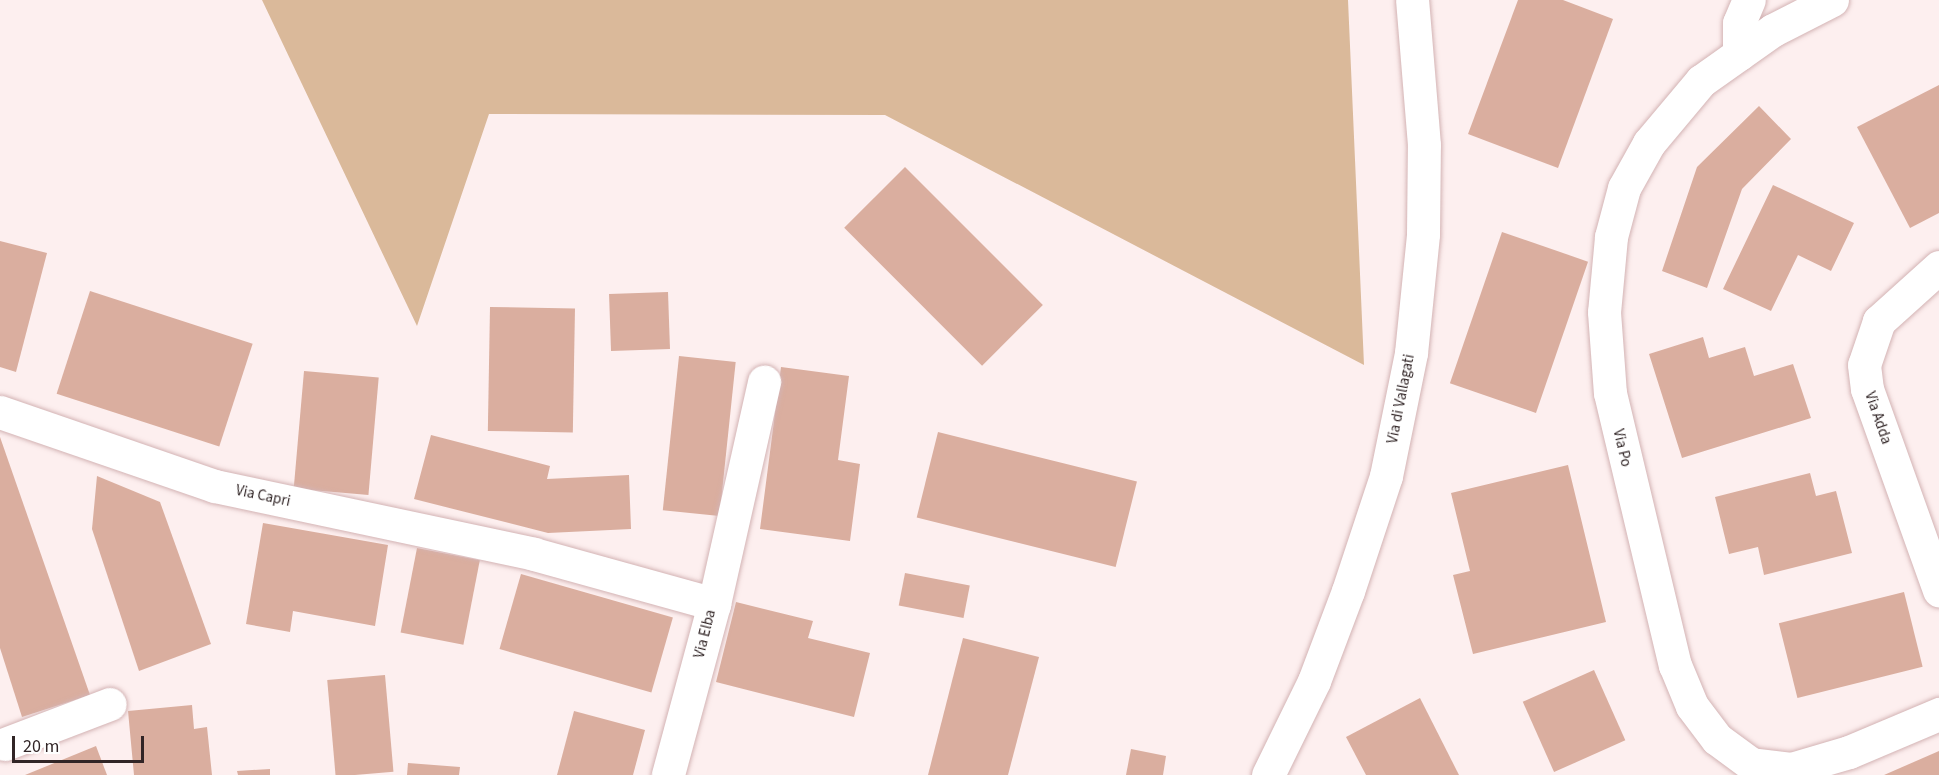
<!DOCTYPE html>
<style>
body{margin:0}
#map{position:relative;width:1939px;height:775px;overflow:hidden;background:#fdefef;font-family:"Source Sans 3",sans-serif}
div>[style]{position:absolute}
.forest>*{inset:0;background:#dab99a}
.building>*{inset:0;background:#daae9f;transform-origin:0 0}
.roads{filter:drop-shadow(0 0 2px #d3b3b4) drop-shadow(0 0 2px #d3b3b4)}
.minor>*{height:33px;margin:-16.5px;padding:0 16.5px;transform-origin:16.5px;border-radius:16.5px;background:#fff}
span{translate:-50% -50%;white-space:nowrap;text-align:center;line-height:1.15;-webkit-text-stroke:4.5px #fff;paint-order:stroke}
.street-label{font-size:15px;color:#312526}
.scale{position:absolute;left:12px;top:736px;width:132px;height:27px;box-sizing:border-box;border:3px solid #312526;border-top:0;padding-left:8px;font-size:18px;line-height:21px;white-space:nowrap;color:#312526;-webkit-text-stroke:4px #fff;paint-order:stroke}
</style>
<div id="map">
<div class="forest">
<div style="clip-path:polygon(262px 0,1348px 0,1364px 365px,885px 115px,489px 114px,417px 326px)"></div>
</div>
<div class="building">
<div style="clip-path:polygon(1518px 0,1563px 0,1613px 19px,1558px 168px,1468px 134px)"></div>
<div style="clip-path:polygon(1939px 85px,1939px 213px,1910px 228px,1857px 127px)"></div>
<div style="clip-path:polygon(1759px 106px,1791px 139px,1742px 189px,1707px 288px,1662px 271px,1697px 167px)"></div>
<div style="left:905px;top:167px;width:195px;height:86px;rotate:45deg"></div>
<div style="clip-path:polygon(1773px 185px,1854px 223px,1831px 271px,1798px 255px,1771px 311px,1723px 289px)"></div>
<div style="left:1502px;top:232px;width:91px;height:160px;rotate:19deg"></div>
<div style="clip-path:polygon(0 241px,47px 253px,16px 372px,0 367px)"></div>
<div style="left:90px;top:291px;width:171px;height:108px;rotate:18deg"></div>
<div style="left:668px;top:292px;width:57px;height:59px;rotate:88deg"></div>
<div style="left:490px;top:307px;width:85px;height:124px;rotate:1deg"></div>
<div style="clip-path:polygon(1703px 337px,1709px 358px,1745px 347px,1754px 376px,1793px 364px,1811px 418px,1682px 458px,1649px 354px)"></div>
<div style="left:679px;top:356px;width:57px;height:155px;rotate:6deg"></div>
<div style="clip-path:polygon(781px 367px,849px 376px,838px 460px,860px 464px,850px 541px,760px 529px)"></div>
<div style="left:304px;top:371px;width:75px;height:118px;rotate:5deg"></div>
<div style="left:938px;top:432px;width:205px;height:88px;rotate:14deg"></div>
<div style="clip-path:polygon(431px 435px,550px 466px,547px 479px,629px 475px,631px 529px,548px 533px,414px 499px)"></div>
<div style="clip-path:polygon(0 437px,90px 695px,22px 717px,0 648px)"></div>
<div style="clip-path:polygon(1568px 465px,1606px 622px,1473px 654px,1453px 575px,1470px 571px,1451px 493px)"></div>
<div style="clip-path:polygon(1810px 473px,1816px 496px,1836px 491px,1852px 553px,1764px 575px,1758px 547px,1729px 554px,1715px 497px)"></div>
<div style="clip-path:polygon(97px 476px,160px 502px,211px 644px,139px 671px,92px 529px)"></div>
<div style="clip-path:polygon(263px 523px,388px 545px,375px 626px,293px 611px,290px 632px,246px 624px)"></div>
<div style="left:417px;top:548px;width:64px;height:86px;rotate:11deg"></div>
<div style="left:905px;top:573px;width:66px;height:33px;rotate:11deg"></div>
<div style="left:521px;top:574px;width:158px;height:78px;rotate:16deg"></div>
<div style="left:1904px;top:592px;width:77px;height:129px;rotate:76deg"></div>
<div style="clip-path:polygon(736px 602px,813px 621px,808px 638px,870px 653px,854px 717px,716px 682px)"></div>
<div style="clip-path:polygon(963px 638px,1039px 657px,1008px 775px,928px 775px)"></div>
<div style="left:1594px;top:670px;width:77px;height:78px;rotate:66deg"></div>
<div style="left:385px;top:675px;width:97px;height:58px;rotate:85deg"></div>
<div style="clip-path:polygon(1420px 698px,1459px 775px,1366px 775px,1346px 737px)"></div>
<div style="clip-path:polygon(192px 705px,194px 729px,207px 727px,212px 775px,134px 775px,128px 711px)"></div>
<div style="clip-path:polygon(574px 711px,645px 730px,633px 775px,557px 775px)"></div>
<div style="clip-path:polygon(96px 746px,107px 775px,25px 775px)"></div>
<div style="clip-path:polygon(1131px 749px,1166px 756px,1163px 775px,1126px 775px)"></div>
<div style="clip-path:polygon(1939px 751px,1939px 775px,1884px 775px)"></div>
<div style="clip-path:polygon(408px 763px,460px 767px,459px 775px,407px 775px)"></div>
<div style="clip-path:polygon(270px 769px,270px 775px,238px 775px,237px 771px)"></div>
</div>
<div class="roads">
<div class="minor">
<div style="left:1832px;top:0;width:66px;rotate:153deg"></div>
<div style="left:1773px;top:30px;width:88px;rotate:144.7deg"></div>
<div style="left:1701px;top:81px;width:81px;rotate:130deg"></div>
<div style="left:1649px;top:143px;width:51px;rotate:119.1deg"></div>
<div style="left:1624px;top:188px;width:51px;rotate:104.9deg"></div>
<div style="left:1611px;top:237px;width:75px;rotate:95.3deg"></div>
<div style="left:1604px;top:312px;width:81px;rotate:85.8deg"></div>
<div style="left:1610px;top:393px;width:280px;rotate:76.6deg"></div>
<div style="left:1675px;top:665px;width:44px;rotate:67.5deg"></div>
<div style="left:1692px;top:706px;width:41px;rotate:52.9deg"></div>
<div style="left:1717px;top:739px;width:42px;rotate:36.3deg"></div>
<div style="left:1751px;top:764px;width:40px;rotate:7.1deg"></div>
<div style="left:1791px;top:769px;width:60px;rotate:-16.3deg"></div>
<div style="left:1849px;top:752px;width:98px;rotate:-22.9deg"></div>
<div style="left:1739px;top:54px;width:31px;rotate:-90deg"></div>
<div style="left:1739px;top:23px;width:25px;rotate:-67deg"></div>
<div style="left:1939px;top:267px;width:81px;rotate:138deg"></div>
<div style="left:1879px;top:321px;width:46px;rotate:108.8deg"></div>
<div style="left:1864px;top:365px;width:24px;rotate:83deg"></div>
<div style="left:1867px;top:389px;width:214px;rotate:70.3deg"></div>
<div style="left:0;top:412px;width:227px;rotate:19deg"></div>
<div style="left:215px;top:486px;width:326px;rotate:12deg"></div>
<div style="left:534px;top:554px;width:187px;rotate:15.5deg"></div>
<div style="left:714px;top:604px;width:177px;rotate:105.1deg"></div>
<div style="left:714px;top:604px;width:228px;rotate:-77.3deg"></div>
<div style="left:5px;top:744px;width:112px;rotate:-20.9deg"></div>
<div style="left:1268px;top:775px;width:105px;rotate:-63.9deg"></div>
<div style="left:1314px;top:681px;width:96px;rotate:-69.3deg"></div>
<div style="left:1348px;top:591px;width:121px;rotate:-71.7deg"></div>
<div style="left:1386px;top:476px;width:126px;rotate:-78.5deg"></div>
<div style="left:1411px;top:353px;width:120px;rotate:-84.2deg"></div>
<div style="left:1423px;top:234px;width:89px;rotate:-89.4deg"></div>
<div style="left:1424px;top:145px;width:145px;rotate:-94.7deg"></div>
</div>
</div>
<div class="street-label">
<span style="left:1401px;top:399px;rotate:-79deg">Via di Vallagati</span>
<span style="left:1878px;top:418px;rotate:71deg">Via Adda</span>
<span style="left:1622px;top:448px;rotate:77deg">Via Po</span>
<span style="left:263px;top:496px;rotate:12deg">Via Capri</span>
<span style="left:705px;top:634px;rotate:-76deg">Via Elba</span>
</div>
<div class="scale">20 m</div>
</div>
